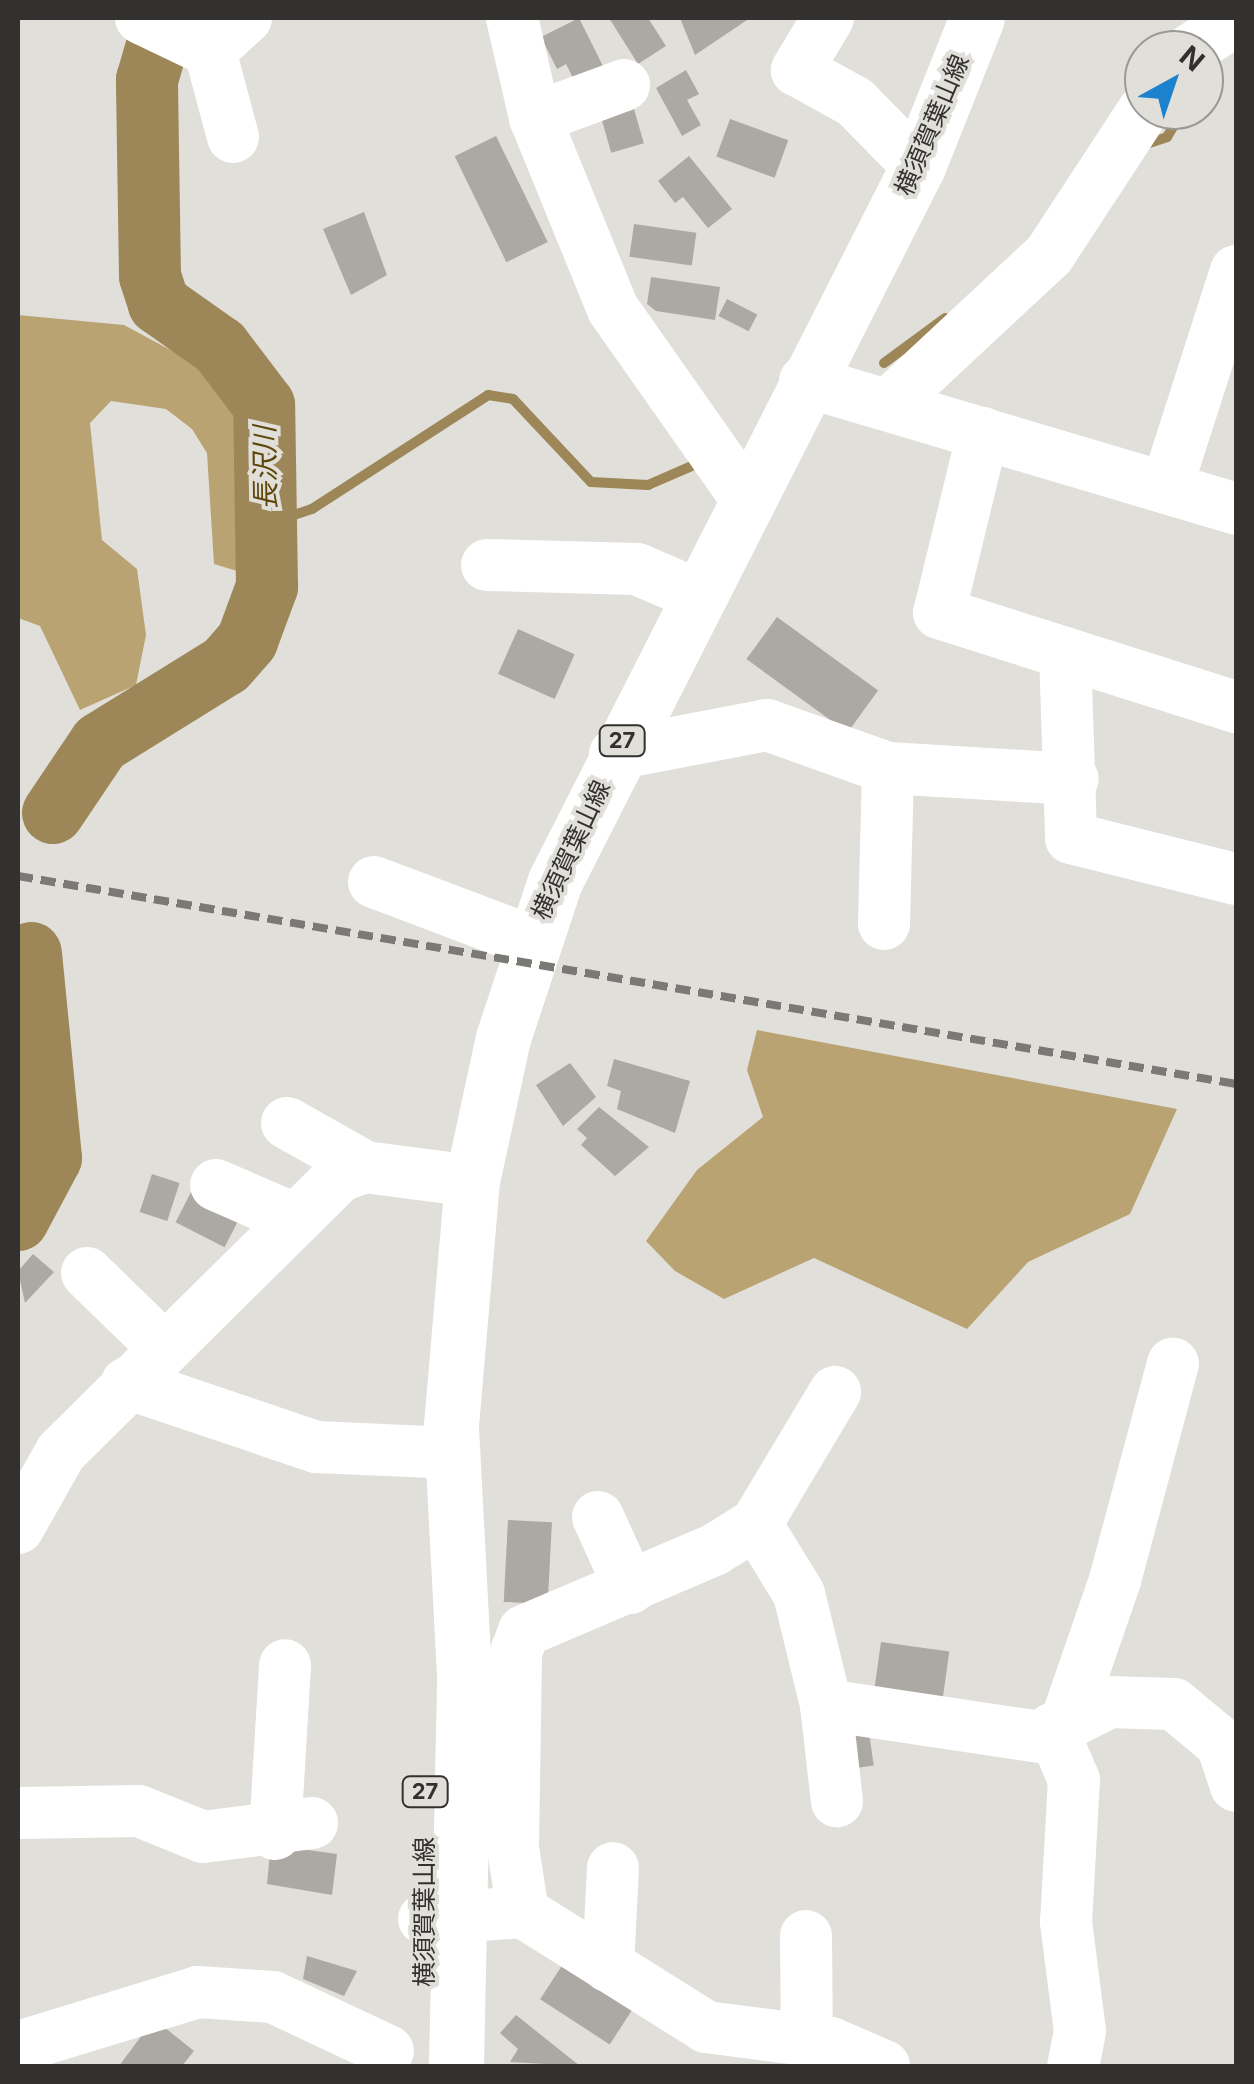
<!DOCTYPE html>
<meta charset="utf-8">
<style>
body{margin:0}
#map{position:relative;width:1254px;height:2084px;overflow:hidden;background:#e1dfd9;font-family:Inter,"Noto Sans JP",sans-serif}
div>[style]{position:absolute}
.forest>*{inset:0;background:#baa373}
.stream>*{height:10px;margin:-5px;padding:0 5px;transform-origin:5px;border-radius:5px;background:#9d8758}
.river>*{height:62px;margin:-31px;padding:0 31px;transform-origin:31px;border-radius:31px;background:#9d8758}
.building>*{inset:0;background:#aca9a4;transform-origin:0 0}
.minor>*{height:52px;margin:-26px;padding:0 26px;transform-origin:26px;border-radius:26px;background:#fff}
.major>*{height:55px;margin:-27.5px;padding:0 27.5px;transform-origin:27.5px;border-radius:27.5px;background:#fff}
.rail>*{height:8px;margin-top:-4px;transform-origin:0;background:repeating-linear-gradient(90deg,#7b7976 0 15px,transparent 0 23px)}
span{translate:-50% -50%;white-space:nowrap;text-align:center;line-height:1.15;-webkit-text-stroke:8px #e1dfd9;paint-order:stroke}
.shield-label span{padding:2px 8px;background:#e1dfd9;border:2px solid;border-radius:8px;-webkit-text-stroke-width:0}
.shield-label{font-size:22px;color:#32312f;font-weight:700}
.street-label{font-size:25px;color:#32312f}
.water-label{font-size:28px;color:#5e4608;font-style:italic}
.frame{position:absolute;inset:0;border:20px solid #32312f;pointer-events:none}
.north{position:absolute;left:1124px;top:30px;width:100px;height:100px;box-sizing:border-box;background:#e1dfd9;border:2px solid #9b9995;border-radius:50%;rotate:40deg;font-size:28px;font-weight:700;line-height:40px;text-align:center;color:#32312f}
.north::after{content:'';display:block;margin:auto;width:35px;height:45px;background:#1c82cd;clip-path:polygon(50% 0,100% 100%,50% 72%,0 100%)}
</style>
<div id="map">
<div class="forest">
<div style="clip-path:polygon(18px 315px,124px 325px,204px 368px,241px 403px,249px 459px,237px 571px,214px 564px,207px 453px,192px 429px,166px 409px,111px 401px,90px 423px,102px 540px,137px 569px,146px 635px,136px 685px,80px 710px,40px 626px,18px 618px)"></div>
<div style="clip-path:polygon(757px 1030px,1177px 1109px,1130px 1214px,1028px 1262px,967px 1329px,814px 1258px,724px 1299px,675px 1271px,646px 1241px,697px 1170px,763px 1117px,747px 1070px)"></div>
</div>
<div class="stream">
<div style="left:1146px;top:144px;width:22px;rotate:-18deg"></div>
<div style="left:1167px;top:137px;width:31px;rotate:-59deg"></div>
<div style="left:884px;top:363px;width:76px;rotate:-36.4deg"></div>
<div style="left:270px;top:523px;width:44px;rotate:-18.4deg"></div>
<div style="left:312px;top:509px;width:210px;rotate:-32.9deg"></div>
<div style="left:488px;top:395px;width:25px;rotate:9deg"></div>
<div style="left:513px;top:399px;width:114px;rotate:46.8deg"></div>
<div style="left:591px;top:482px;width:57px;rotate:3deg"></div>
<div style="left:648px;top:485px;width:48px;rotate:-23.4deg"></div>
</div>
<div class="river">
<div style="left:53px;top:813px;width:84px;rotate:-56.1deg"></div>
<div style="left:100px;top:743px;width:148px;rotate:-31.8deg"></div>
<div style="left:226px;top:665px;width:32px;rotate:-49deg"></div>
<div style="left:247px;top:641px;width:58px;rotate:-69.7deg"></div>
<div style="left:267px;top:587px;width:182px;rotate:-90.9deg"></div>
<div style="left:264px;top:405px;width:73px;rotate:-127.2deg"></div>
<div style="left:220px;top:347px;width:75px;rotate:-144.8deg"></div>
<div style="left:159px;top:304px;width:29px;rotate:-108deg"></div>
<div style="left:150px;top:276px;width:196px;rotate:-90.9deg"></div>
<div style="left:147px;top:80px;width:65px;rotate:-73.8deg"></div>
<div style="left:18px;top:1220px;width:70px;rotate:-62deg"></div>
<div style="left:51px;top:1158px;width:206px;rotate:-95.6deg"></div>
</div>
<div class="building">
<div style="clip-path:polygon(579px 18px,603px 66px,574px 80px,566px 64px,557px 69px,541px 37px)"></div>
<div style="clip-path:polygon(609px 18px,648px 18px,666px 46px,638px 64px)"></div>
<div style="clip-path:polygon(680px 18px,750px 18px,695px 55px)"></div>
<div style="clip-path:polygon(686px 70px,699px 94px,687px 100px,701px 125px,682px 136px,656px 88px)"></div>
<div style="left:632px;top:102px;width:43px;height:34px;rotate:74deg"></div>
<div style="left:730px;top:119px;width:62px;height:40px;rotate:20deg"></div>
<div style="left:496px;top:136px;width:118px;height:46px;rotate:64deg"></div>
<div style="clip-path:polygon(689px 156px,732px 209px,708px 228px,683px 197px,675px 203px,658px 181px)"></div>
<div style="clip-path:polygon(364px 212px,387px 275px,351px 295px,323px 229px)"></div>
<div style="left:634px;top:224px;width:63px;height:33px;rotate:8deg"></div>
<div style="clip-path:polygon(651px 277px,720px 287px,715px 320px,656px 311px,647px 304px)"></div>
<div style="left:727px;top:299px;width:34px;height:19px;rotate:27deg"></div>
<div style="left:777px;top:617px;width:125px;height:52px;rotate:36deg"></div>
<div style="left:518px;top:629px;width:62px;height:49px;rotate:24deg"></div>
<div style="clip-path:polygon(614px 1059px,690px 1081px,675px 1133px,617px 1109px,621px 1091px,607px 1086px)"></div>
<div style="clip-path:polygon(570px 1063px,596px 1097px,563px 1126px,536px 1085px)"></div>
<div style="clip-path:polygon(599px 1107px,649px 1147px,615px 1176px,581px 1145px,587px 1138px,577px 1129px)"></div>
<div style="left:152px;top:1174px;width:29px;height:40px;rotate:18deg"></div>
<div style="left:191px;top:1192px;width:55px;height:34px;rotate:27deg"></div>
<div style="clip-path:polygon(33px 1254px,54px 1272px,25px 1303px,18px 1271px)"></div>
<div style="left:508px;top:1520px;width:44px;height:82px;rotate:3deg"></div>
<div style="left:881px;top:1642px;width:69px;height:49px;rotate:8deg"></div>
<div style="left:868px;top:1725px;width:41px;height:24px;rotate:82deg"></div>
<div style="clip-path:polygon(286px 1847px,337px 1854px,332px 1895px,267px 1884px,270px 1852px)"></div>
<div style="clip-path:polygon(307px 1956px,357px 1971px,344px 1996px,303px 1979px)"></div>
<div style="left:563px;top:1964px;width:83px;height:42px;rotate:33deg"></div>
<div style="clip-path:polygon(516px 2015px,580px 2066px,510px 2062px,518px 2049px,500px 2033px)"></div>
<div style="clip-path:polygon(154px 2019px,194px 2051px,182px 2066px,119px 2066px)"></div>
</div>
<div class="minor">
<div style="left:141px;top:18px;width:76px;rotate:25.6deg"></div>
<div style="left:210px;top:51px;width:49px;rotate:-42.5deg"></div>
<div style="left:512px;top:18px;width:103px;rotate:77deg"></div>
<div style="left:535px;top:118px;width:206px;rotate:67.8deg"></div>
<div style="left:613px;top:309px;width:233px;rotate:54.9deg"></div>
<div style="left:828px;top:18px;width:61px;rotate:120.8deg"></div>
<div style="left:797px;top:70px;width:66px;rotate:28.9deg"></div>
<div style="left:855px;top:102px;width:90px;rotate:45.5deg"></div>
<div style="left:1190px;top:50px;width:55px;rotate:-33.1deg"></div>
<div style="left:210px;top:51px;width:89px;rotate:75deg"></div>
<div style="left:535px;top:118px;width:95px;rotate:-20.3deg"></div>
<div style="left:805px;top:381px;width:450px;rotate:16.5deg"></div>
<div style="left:889px;top:404px;width:219px;rotate:-43deg"></div>
<div style="left:1049px;top:255px;width:173px;rotate:-56.8deg"></div>
<div style="left:983px;top:433px;width:185px;rotate:103.7deg"></div>
<div style="left:939px;top:613px;width:312px;rotate:17.6deg"></div>
<div style="left:1167px;top:486px;width:226px;rotate:-72.2deg"></div>
<div style="left:487px;top:565px;width:150px;rotate:1.5deg"></div>
<div style="left:637px;top:569px;width:63px;rotate:23.3deg"></div>
<div style="left:1065px;top:653px;width:185px;rotate:88.1deg"></div>
<div style="left:1071px;top:838px;width:170px;rotate:14deg"></div>
<div style="left:615px;top:754px;width:155px;rotate:-10.8deg"></div>
<div style="left:767px;top:725px;width:128px;rotate:19.6deg"></div>
<div style="left:888px;top:768px;width:185px;rotate:3.4deg"></div>
<div style="left:374px;top:882px;width:167px;rotate:20.7deg"></div>
<div style="left:884px;top:924px;width:156px;rotate:-88.5deg"></div>
<div style="left:287px;top:1123px;width:90px;rotate:29.4deg"></div>
<div style="left:216px;top:1185px;width:83px;rotate:23.5deg"></div>
<div style="left:87px;top:1273px;width:106px;rotate:44.2deg"></div>
<div style="left:127px;top:1383px;width:200px;rotate:18.7deg"></div>
<div style="left:316px;top:1447px;width:135px;rotate:2.5deg"></div>
<div style="left:598px;top:1517px;width:78px;rotate:65.7deg"></div>
<div style="left:756px;top:1524px;width:82px;rotate:58.4deg"></div>
<div style="left:799px;top:1594px;width:114px;rotate:76.3deg"></div>
<div style="left:826px;top:1705px;width:217px;rotate:8.5deg"></div>
<div style="left:1041px;top:1737px;width:76px;rotate:-27.2deg"></div>
<div style="left:1109px;top:1702px;width:65px;rotate:1.8deg"></div>
<div style="left:1174px;top:1704px;width:62px;rotate:39.8deg"></div>
<div style="left:1222px;top:1744px;width:44px;rotate:71.6deg"></div>
<div style="left:18px;top:1528px;width:87px;rotate:-60.5deg"></div>
<div style="left:61px;top:1452px;width:392px;rotate:-44.7deg"></div>
<div style="left:340px;top:1176px;width:27px;rotate:-20deg"></div>
<div style="left:365px;top:1167px;width:108px;rotate:7.5deg"></div>
<div style="left:826px;top:1705px;width:97px;rotate:83.5deg"></div>
<div style="left:1067px;top:1719px;width:147px;rotate:-70.9deg"></div>
<div style="left:1115px;top:1580px;width:224px;rotate:-75deg"></div>
<div style="left:1052px;top:1729px;width:56px;rotate:66.7deg"></div>
<div style="left:1074px;top:1780px;width:142px;rotate:93.2deg"></div>
<div style="left:1066px;top:1922px;width:110px;rotate:82.7deg"></div>
<div style="left:1080px;top:2031px;width:36px;rotate:101deg"></div>
<div style="left:18px;top:1813px;width:121px;rotate:-0.9deg"></div>
<div style="left:139px;top:1811px;width:69px;rotate:22.1deg"></div>
<div style="left:203px;top:1837px;width:110px;rotate:-7.3deg"></div>
<div style="left:275px;top:1834px;width:169px;rotate:-86.6deg"></div>
<div style="left:523px;top:1912px;width:65px;rotate:-98.9deg"></div>
<div style="left:513px;top:1848px;width:196px;rotate:-89.1deg"></div>
<div style="left:516px;top:1652px;width:22px;rotate:-69deg"></div>
<div style="left:524px;top:1631px;width:207px;rotate:-23.1deg"></div>
<div style="left:714px;top:1550px;width:49px;rotate:-31.8deg"></div>
<div style="left:756px;top:1524px;width:154px;rotate:-59.1deg"></div>
<div style="left:424px;top:1919px;width:99px;rotate:-4deg"></div>
<div style="left:523px;top:1912px;width:216px;rotate:32.1deg"></div>
<div style="left:706px;top:2027px;width:126px;rotate:7.3deg"></div>
<div style="left:831px;top:2043px;width:58px;rotate:23.5deg"></div>
<div style="left:806px;top:1936px;width:106px;rotate:89.5deg"></div>
<div style="left:608px;top:1966px;width:98px;rotate:-87.1deg"></div>
<div style="left:18px;top:2047px;width:188px;rotate:-17deg"></div>
<div style="left:198px;top:1992px;width:75px;rotate:3.8deg"></div>
<div style="left:273px;top:1997px;width:127px;rotate:25.2deg"></div>
</div>
<div class="major">
<div style="left:456px;top:2066px;width:391px;rotate:-88.8deg"></div>
<div style="left:464px;top:1675px;width:250px;rotate:-93deg"></div>
<div style="left:451px;top:1425px;width:245px;rotate:-85.1deg"></div>
<div style="left:472px;top:1181px;width:146px;rotate:-77.8deg"></div>
<div style="left:503px;top:1038px;width:165px;rotate:-71.7deg"></div>
<div style="left:555px;top:881px;width:802px;rotate:-63.08deg"></div>
<div style="left:918px;top:166px;width:159px;rotate:-68.3deg"></div>
</div>
<div class="rail">
<div style="left:18px;top:876px;width:1236px;rotate:9.69deg"></div>
</div>
<div class="shield-label">
<span style="left:622px;top:741px">27</span>
<span style="left:425px;top:1792px">27</span>
</div>
<div class="street-label">
<span style="left:932px;top:125px;rotate:-67deg">横須賀葉山線</span>
<span style="left:571px;top:850px;rotate:-65deg">横須賀葉山線</span>
<span style="left:424px;top:1912px;rotate:-90deg">横須賀葉山線</span>
</div>
<div class="water-label">
<span style="left:265px;top:468px;rotate:-91deg">長沢川</span>
</div>
<div class="frame"></div>
<div class="north">N</div>
</div>
